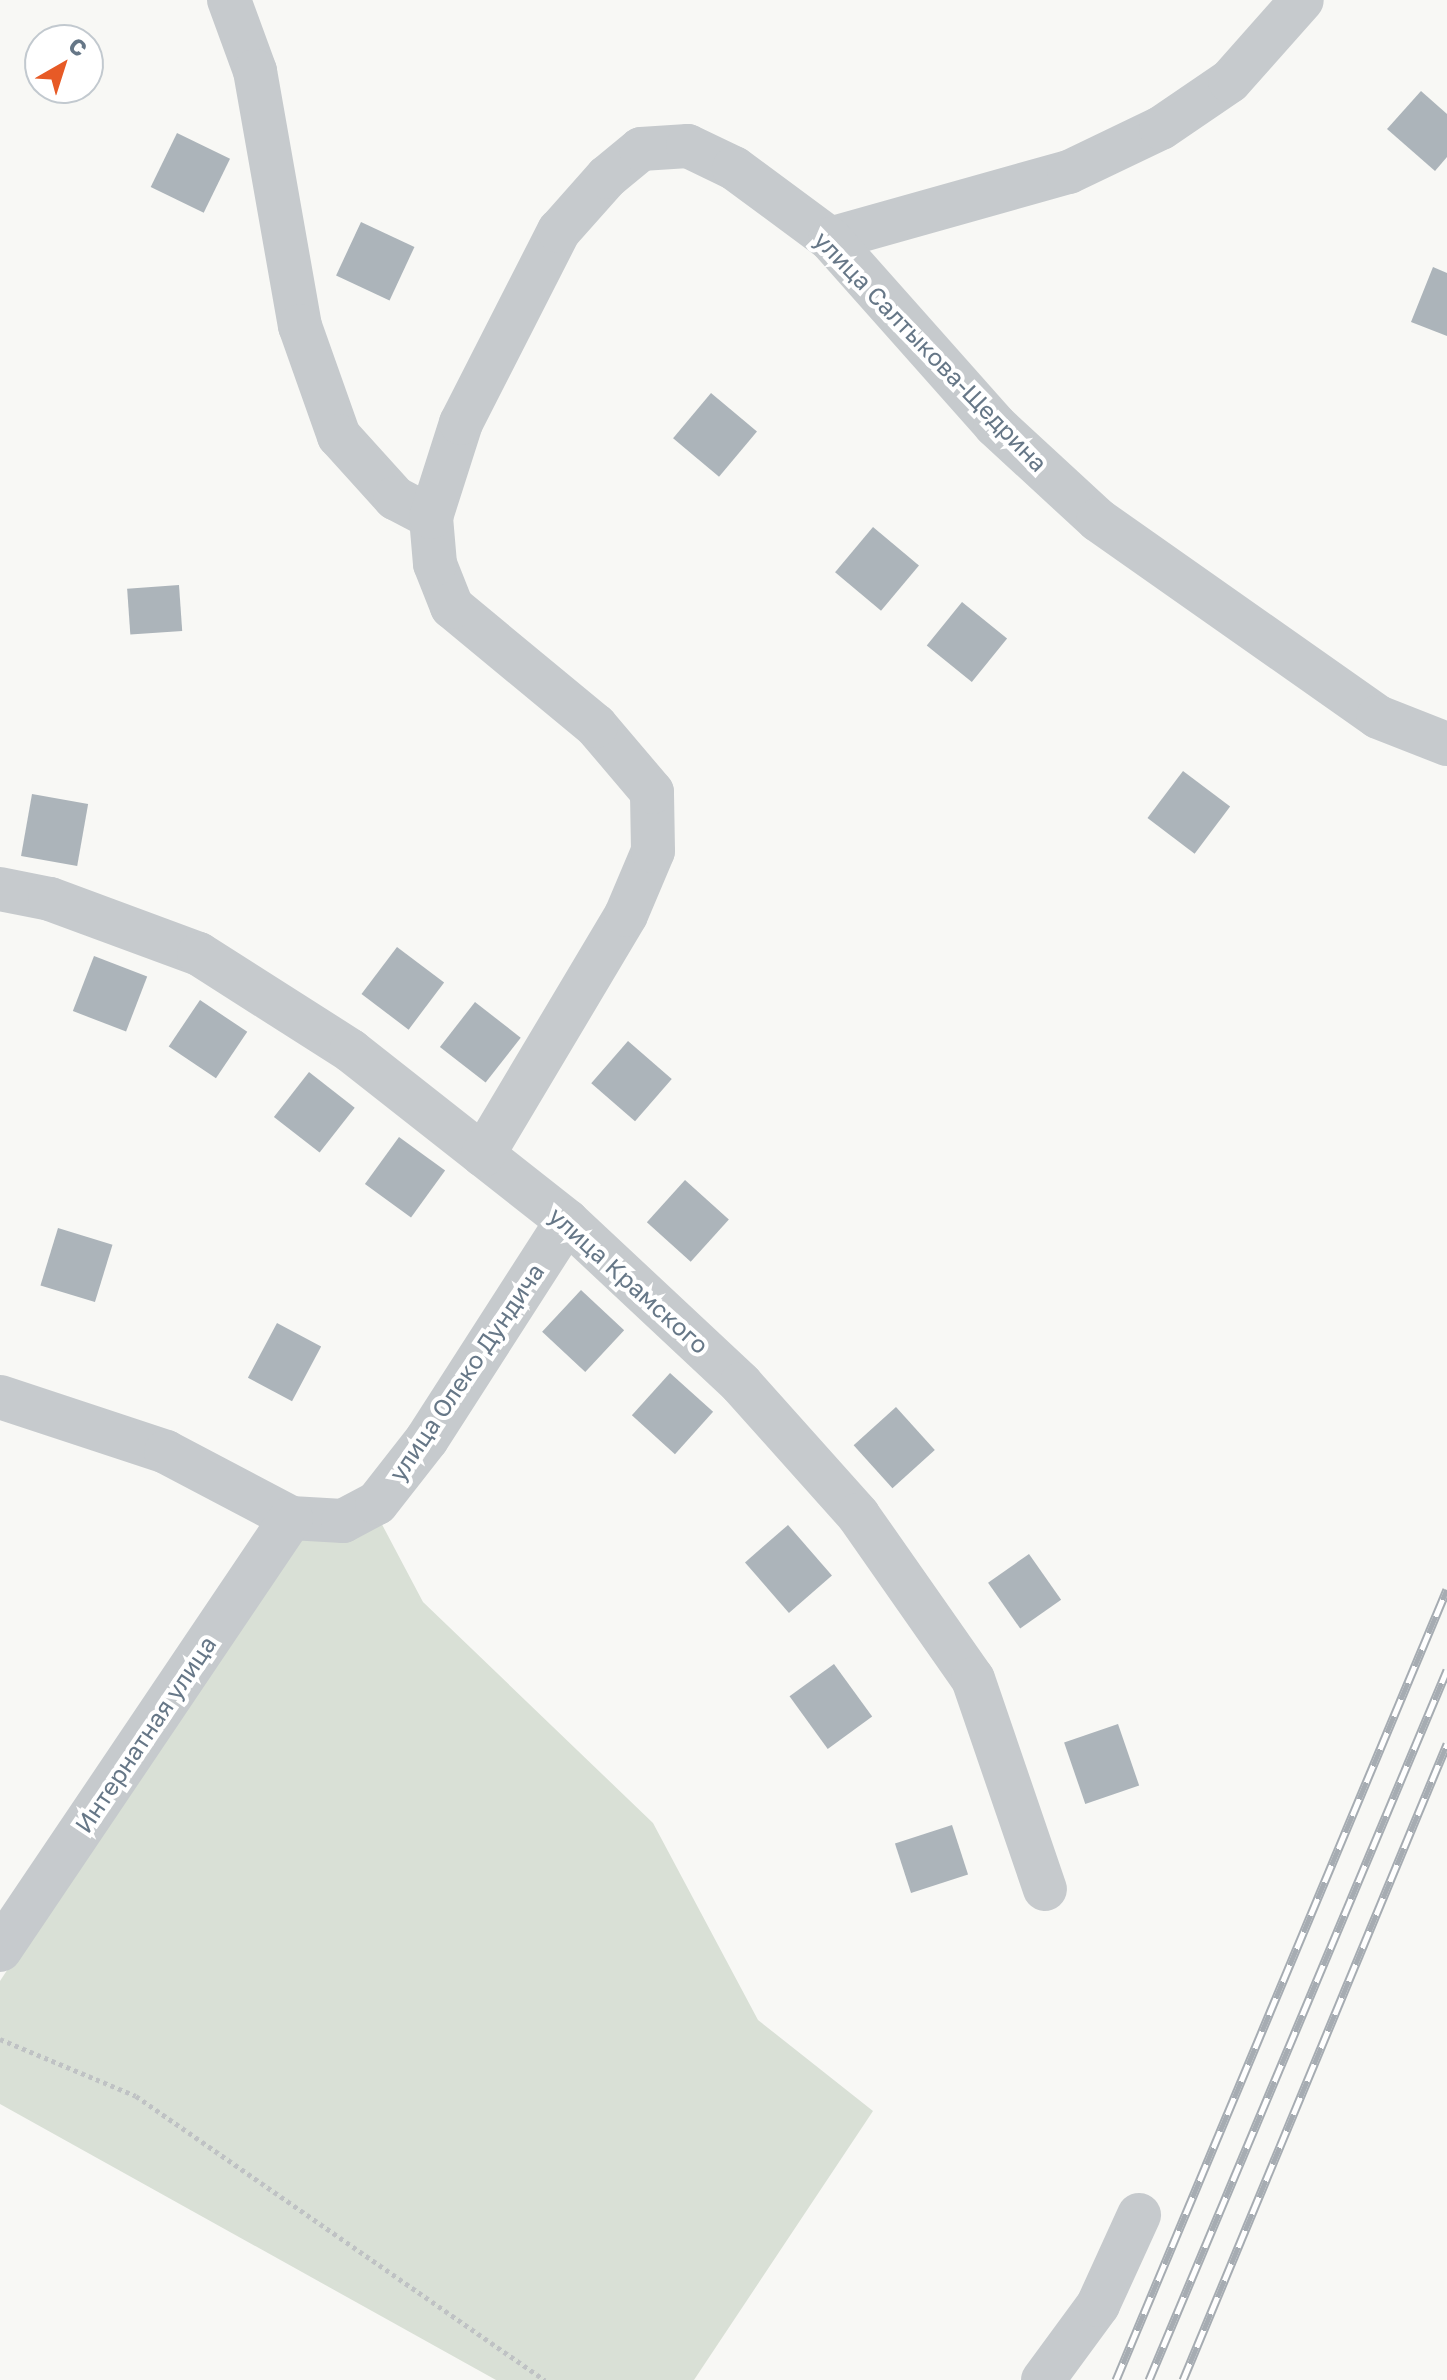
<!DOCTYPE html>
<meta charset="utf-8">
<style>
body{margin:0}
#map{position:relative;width:1447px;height:2380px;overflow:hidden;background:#f8f8f5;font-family:"Golos Text",sans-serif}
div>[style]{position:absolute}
.green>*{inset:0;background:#d9e0d6}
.building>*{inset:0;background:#acb4ba;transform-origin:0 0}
.path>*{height:5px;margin-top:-2.5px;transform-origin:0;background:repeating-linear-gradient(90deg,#bfc2c4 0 4px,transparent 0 8px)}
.minor>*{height:44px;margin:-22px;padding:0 22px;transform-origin:22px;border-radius:22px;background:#c6cacd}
.rail>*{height:9px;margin-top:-4.5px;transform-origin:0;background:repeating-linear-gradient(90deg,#fff 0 18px,#a6acb2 0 36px);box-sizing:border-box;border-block:2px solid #a6acb2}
span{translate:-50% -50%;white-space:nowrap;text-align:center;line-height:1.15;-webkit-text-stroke:8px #fff;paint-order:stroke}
.street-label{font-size:24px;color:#667787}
.north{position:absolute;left:24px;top:24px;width:80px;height:80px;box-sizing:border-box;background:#fff;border:2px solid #c2c9cf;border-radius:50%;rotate:39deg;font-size:22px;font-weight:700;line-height:32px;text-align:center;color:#667787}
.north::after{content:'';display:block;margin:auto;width:28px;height:36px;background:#e75a26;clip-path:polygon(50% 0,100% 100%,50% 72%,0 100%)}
</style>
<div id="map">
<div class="green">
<div style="clip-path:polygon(377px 1515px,423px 1602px,653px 1823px,758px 2020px,873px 2111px,694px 2380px,496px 2380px,0 2104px,0 1981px,294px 1533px)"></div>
</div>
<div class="building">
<div style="clip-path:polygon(1421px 91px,1447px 114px,1447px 157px,1435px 171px,1387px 129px)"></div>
<div style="left:177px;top:133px;width:59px;height:60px;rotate:26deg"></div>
<div style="left:361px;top:222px;width:59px;height:59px;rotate:25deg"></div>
<div style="clip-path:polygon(1433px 267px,1447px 273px,1447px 336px,1411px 322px)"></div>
<div style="left:711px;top:393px;width:60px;height:59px;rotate:40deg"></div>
<div style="left:873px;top:527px;width:60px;height:59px;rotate:40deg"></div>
<div style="left:179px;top:585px;width:46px;height:52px;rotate:86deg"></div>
<div style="left:962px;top:602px;width:58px;height:56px;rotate:39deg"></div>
<div style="left:1183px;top:771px;width:59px;height:59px;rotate:37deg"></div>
<div style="left:32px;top:794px;width:57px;height:63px;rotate:10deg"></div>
<div style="left:397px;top:947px;width:59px;height:59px;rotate:37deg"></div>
<div style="left:94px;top:956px;width:57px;height:59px;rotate:21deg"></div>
<div style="left:200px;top:1000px;width:57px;height:56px;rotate:34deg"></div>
<div style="left:475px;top:1002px;width:58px;height:57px;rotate:38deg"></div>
<div style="left:628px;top:1041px;width:58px;height:56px;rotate:41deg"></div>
<div style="left:309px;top:1072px;width:58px;height:57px;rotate:38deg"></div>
<div style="left:399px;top:1137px;width:57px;height:58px;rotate:36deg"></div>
<div style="left:685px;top:1180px;width:59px;height:57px;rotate:42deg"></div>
<div style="left:58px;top:1228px;width:57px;height:60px;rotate:17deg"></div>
<div style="left:581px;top:1290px;width:59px;height:57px;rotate:43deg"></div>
<div style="left:277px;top:1323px;width:50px;height:62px;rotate:28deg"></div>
<div style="left:670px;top:1373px;width:58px;height:57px;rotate:42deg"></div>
<div style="left:896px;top:1407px;width:58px;height:57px;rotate:48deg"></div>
<div style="left:788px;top:1525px;width:67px;height:57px;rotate:49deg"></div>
<div style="left:1029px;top:1554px;width:56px;height:50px;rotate:55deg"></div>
<div style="left:834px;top:1664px;width:65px;height:55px;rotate:54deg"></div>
<div style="left:1118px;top:1724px;width:65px;height:57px;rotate:71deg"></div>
<div style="left:952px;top:1825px;width:52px;height:60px;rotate:72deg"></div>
</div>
<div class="path">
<div style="left:0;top:2039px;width:147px;rotate:22.7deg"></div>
<div style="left:136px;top:2096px;width:498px;rotate:34.8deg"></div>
</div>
<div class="minor">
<div style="left:229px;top:0;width:76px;rotate:69.9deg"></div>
<div style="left:255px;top:71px;width:259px;rotate:80deg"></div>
<div style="left:300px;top:326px;width:117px;rotate:70.5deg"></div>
<div style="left:339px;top:436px;width:84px;rotate:47.9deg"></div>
<div style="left:395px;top:498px;width:41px;rotate:27.8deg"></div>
<div style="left:830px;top:239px;width:248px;rotate:-15.7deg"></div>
<div style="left:1069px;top:172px;width:102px;rotate:-25.6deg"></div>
<div style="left:1161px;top:128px;width:83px;rotate:-34.3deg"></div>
<div style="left:1230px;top:81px;width:108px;rotate:-48.4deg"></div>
<div style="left:0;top:889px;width:51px;rotate:11.3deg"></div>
<div style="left:50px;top:899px;width:159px;rotate:20.3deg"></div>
<div style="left:199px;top:954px;width:180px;rotate:32.5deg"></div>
<div style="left:351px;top:1051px;width:275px;rotate:38.2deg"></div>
<div style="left:567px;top:1221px;width:238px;rotate:43.1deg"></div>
<div style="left:741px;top:1384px;width:176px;rotate:48.2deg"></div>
<div style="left:858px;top:1515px;width:200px;rotate:55deg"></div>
<div style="left:973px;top:1679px;width:222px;rotate:71.1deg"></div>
<div style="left:483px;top:1155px;width:279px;rotate:-59.2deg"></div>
<div style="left:626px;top:915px;width:69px;rotate:-67.1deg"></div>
<div style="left:653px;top:851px;width:59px;rotate:-91deg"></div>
<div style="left:652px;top:792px;width:87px;rotate:-130.3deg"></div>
<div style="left:596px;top:726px;width:187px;rotate:-140.4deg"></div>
<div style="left:452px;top:607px;width:46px;rotate:-111.6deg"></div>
<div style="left:435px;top:564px;width:47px;rotate:-94.9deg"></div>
<div style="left:431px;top:517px;width:99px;rotate:-72.3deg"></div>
<div style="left:461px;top:423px;width:216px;rotate:-63deg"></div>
<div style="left:559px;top:231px;width:72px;rotate:-48.4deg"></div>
<div style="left:607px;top:177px;width:44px;rotate:-39.5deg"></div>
<div style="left:641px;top:149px;width:47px;rotate:-3.7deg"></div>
<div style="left:688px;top:146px;width:51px;rotate:25.6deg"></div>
<div style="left:734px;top:168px;width:119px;rotate:36.5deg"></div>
<div style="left:830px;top:239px;width:249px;rotate:48.4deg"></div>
<div style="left:995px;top:425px;width:140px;rotate:42.7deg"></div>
<div style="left:1098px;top:520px;width:342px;rotate:35.1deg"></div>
<div style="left:1378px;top:717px;width:74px;rotate:21.4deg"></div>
<div style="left:0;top:1397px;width:175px;rotate:18.3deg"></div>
<div style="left:166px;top:1452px;width:141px;rotate:27.8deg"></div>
<div style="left:291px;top:1518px;width:52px;rotate:3.3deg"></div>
<div style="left:343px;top:1521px;width:38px;rotate:-28deg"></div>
<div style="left:377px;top:1503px;width:81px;rotate:-52deg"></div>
<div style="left:427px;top:1439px;width:259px;rotate:-57.3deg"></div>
<div style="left:0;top:1950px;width:521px;rotate:-56.04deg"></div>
<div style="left:1043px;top:2380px;width:93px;rotate:-53.7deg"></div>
<div style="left:1098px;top:2305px;width:99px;rotate:-65.5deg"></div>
</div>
<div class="rail">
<div style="left:1116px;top:2380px;width:857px;rotate:-67.29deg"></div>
<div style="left:1149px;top:2380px;width:770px;rotate:-67.23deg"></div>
<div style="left:1183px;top:2380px;width:689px;rotate:-67.46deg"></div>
</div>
<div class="street-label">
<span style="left:931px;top:351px;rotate:46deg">улица Салтыкова-Щедрина</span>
<span style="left:629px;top:1280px;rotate:42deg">улица Крамского</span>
<span style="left:466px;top:1372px;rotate:-56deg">улица Олеко Дундича</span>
<span style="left:145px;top:1734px;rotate:-56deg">Интернатная улица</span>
</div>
<div class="north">С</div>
</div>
